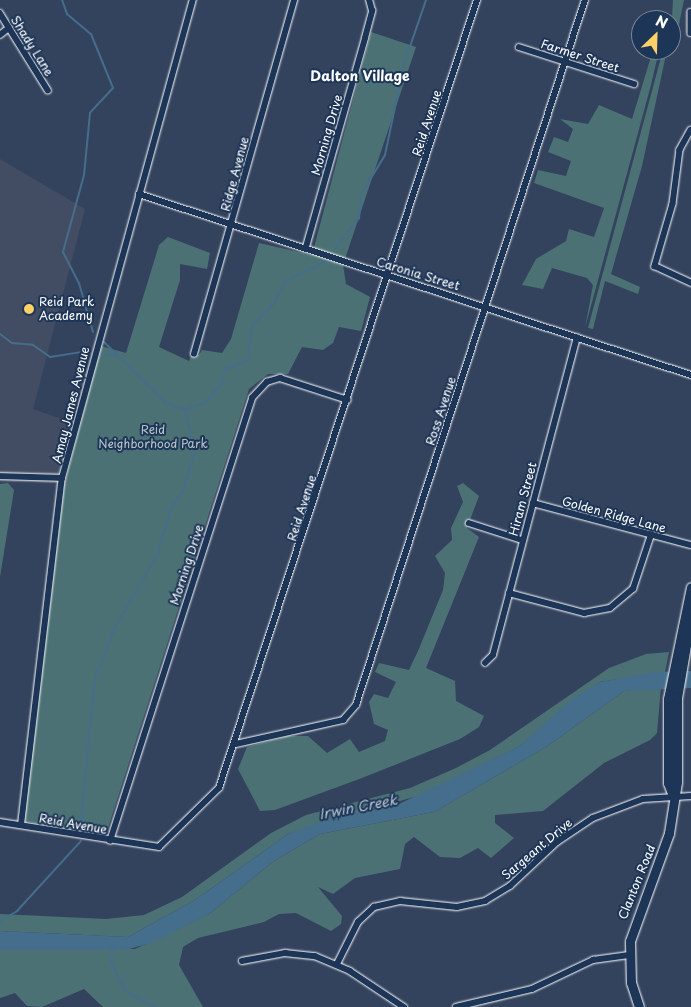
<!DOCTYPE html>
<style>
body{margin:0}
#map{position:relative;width:691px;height:1007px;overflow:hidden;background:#33435e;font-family:"Playpen Sans",sans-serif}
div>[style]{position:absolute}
.built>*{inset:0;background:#424d63}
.green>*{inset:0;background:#4b7174}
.water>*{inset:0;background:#456d8c}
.stream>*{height:2px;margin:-1px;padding:0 1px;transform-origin:1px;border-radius:1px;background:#456d8c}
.roads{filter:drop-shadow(0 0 1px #fff) drop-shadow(0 0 1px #fff)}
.street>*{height:5.5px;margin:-2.75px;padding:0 2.75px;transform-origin:2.75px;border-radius:2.75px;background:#1d3557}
.secondary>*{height:9px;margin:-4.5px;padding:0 4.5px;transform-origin:4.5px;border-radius:4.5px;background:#1d3557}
.dots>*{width:14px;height:14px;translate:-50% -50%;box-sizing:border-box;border:2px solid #1d3557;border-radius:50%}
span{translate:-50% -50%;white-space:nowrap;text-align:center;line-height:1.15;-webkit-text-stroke:4px #1d3557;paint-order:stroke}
.street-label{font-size:12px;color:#fff}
.poi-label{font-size:12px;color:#fff}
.left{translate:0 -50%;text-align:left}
.park-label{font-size:12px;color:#b7c6c7}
.neighbourhood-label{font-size:14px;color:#fff;font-weight:700}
.water-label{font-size:14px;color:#b5c5d1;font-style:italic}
.north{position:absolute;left:631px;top:10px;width:50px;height:50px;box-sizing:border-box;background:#1d3557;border:1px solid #77869a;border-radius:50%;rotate:24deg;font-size:14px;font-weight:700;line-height:20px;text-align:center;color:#fff}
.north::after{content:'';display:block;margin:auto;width:18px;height:22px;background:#ffd166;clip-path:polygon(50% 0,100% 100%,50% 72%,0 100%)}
</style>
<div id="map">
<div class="built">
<div style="clip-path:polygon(0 159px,85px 209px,33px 409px,70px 422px,56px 483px,0 480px)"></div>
</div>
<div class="green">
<div style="clip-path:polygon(673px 0,684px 0,677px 34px,671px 36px)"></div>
<div style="clip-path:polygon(371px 32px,416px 47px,343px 265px,346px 284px,370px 297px,361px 331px,339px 327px,333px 343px,323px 350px,302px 347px,288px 374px,268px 374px,249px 389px,107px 831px,101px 834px,24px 821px,64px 486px,101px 346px,126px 353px,159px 245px,168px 237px,210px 253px,207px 269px,180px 264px,180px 280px,159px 347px,189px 361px,192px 353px,199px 355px,202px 350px,222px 353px,231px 339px,259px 243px,312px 255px)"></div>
<div style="clip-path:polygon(653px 50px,659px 50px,651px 85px,585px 328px,593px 285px,587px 278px,552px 268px,543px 289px,522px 285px,536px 259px,566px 241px,569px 229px,594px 237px,604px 208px,534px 183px,538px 170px,566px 176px,571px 161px,548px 152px,554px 137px,568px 142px,573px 129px,560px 119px,588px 124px,599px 105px,632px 119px)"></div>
<div style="clip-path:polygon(663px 50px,667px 50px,642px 166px,611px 274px,640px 287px,638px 294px,605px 281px,593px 329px,588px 328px)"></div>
<div style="clip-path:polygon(8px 483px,14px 490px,0 577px,0 484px)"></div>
<div style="clip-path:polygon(463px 483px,479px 496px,467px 528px,479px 537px,426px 668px,455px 681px,456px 701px,484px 716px,479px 727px,460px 739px,362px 778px,275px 810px,260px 811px,238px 769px,247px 747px,288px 736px,308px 736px,327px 753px,350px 739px,359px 752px,385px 741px,388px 730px,374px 724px,369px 702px,374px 694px,388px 698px,396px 682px,375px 672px,379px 663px,409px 670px,418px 651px,443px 590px,445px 573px,435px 556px,452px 540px,451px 528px,463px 502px,457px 486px)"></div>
<div style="clip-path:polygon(669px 652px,665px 672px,600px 682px,520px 746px,424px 794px,288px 834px,195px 900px,128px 937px,0 931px,0 914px,106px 919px,144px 915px,182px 897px,271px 833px,306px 815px,410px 788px,456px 768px,490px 750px,609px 668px,646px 654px)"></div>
<div style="clip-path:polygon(661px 687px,657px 733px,650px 740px,604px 763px,543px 811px,495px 815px,495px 823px,514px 838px,491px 858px,478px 848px,460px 858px,440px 857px,414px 837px,405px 844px,400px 869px,355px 878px,333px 894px,318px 887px,342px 916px,341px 924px,331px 931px,296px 913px,279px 914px,264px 922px,198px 938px,183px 947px,179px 965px,203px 1007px,103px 1007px,84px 989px,42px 1007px,27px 1006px,15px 993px,0 998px,0 950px,135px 949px,209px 914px,274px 861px,320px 834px,434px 812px,546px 747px,624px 691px)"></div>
</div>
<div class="water">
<div style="clip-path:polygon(691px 671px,691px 688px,624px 691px,546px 747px,434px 812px,320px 834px,274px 861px,209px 914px,154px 942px,126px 950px,0 950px,0 931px,128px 937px,195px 900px,288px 834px,329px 819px,399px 804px,520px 746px,571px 700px,600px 682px,656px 672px)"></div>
</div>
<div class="stream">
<div style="left:62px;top:0;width:15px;rotate:70deg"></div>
<div style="left:67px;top:14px;width:31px;rotate:40deg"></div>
<div style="left:91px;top:34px;width:58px;rotate:67.8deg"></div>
<div style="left:113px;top:88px;width:34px;rotate:133deg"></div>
<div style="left:90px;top:113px;width:62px;rotate:95.5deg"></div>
<div style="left:84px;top:175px;width:80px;rotate:105.3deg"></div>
<div style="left:63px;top:252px;width:35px;rotate:63deg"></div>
<div style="left:79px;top:283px;width:51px;rotate:74.1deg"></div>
<div style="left:335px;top:248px;width:38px;rotate:-51deg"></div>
<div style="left:359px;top:218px;width:25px;rotate:-83deg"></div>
<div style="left:362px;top:193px;width:44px;rotate:-58.8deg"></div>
<div style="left:385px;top:155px;width:93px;rotate:-78.2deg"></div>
<div style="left:404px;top:64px;width:68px;rotate:-71deg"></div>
<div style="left:0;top:334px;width:15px;rotate:37deg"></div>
<div style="left:12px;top:343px;width:21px;rotate:5deg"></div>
<div style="left:33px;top:345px;width:21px;rotate:35deg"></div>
<div style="left:50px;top:357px;width:36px;rotate:-9deg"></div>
<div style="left:104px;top:342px;width:86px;rotate:44.5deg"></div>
<div style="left:165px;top:402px;width:22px;rotate:22deg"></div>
<div style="left:185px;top:410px;width:22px;rotate:-21deg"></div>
<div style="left:206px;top:402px;width:23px;rotate:-50deg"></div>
<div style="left:221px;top:384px;width:16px;rotate:-75deg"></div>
<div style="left:225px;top:369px;width:25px;rotate:-21deg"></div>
<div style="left:248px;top:360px;width:34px;rotate:-83deg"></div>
<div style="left:252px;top:326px;width:32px;rotate:-46deg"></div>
<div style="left:274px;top:303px;width:25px;rotate:-63deg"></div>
<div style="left:285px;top:281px;width:45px;rotate:-24.9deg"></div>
<div style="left:102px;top:354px;width:15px;rotate:8deg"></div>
<div style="left:80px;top:830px;width:153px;rotate:-84.4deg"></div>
<div style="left:95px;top:678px;width:57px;rotate:-68.4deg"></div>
<div style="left:116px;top:625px;width:80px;rotate:-59.3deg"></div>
<div style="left:157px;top:556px;width:50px;rotate:-73.7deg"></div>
<div style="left:171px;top:508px;width:21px;rotate:-55deg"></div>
<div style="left:183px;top:491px;width:42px;rotate:-73.3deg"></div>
<div style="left:195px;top:451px;width:42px;rotate:-103.7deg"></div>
<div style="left:0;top:921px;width:20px;rotate:-30deg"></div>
<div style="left:17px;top:911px;width:95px;rotate:-47.6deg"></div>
<div style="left:113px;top:946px;width:16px;rotate:97deg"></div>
<div style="left:111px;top:962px;width:32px;rotate:64deg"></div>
<div style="left:125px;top:991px;width:34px;rotate:28deg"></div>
</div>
<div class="roads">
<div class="street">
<div style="left:691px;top:12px;width:21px;rotate:90deg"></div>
<div style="left:0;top:13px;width:91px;rotate:58.1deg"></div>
<div style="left:0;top:35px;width:11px;rotate:-38deg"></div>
<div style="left:519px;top:47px;width:121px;rotate:17.8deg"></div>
<div style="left:691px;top:130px;width:23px;rotate:119deg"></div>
<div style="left:680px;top:150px;width:54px;rotate:97.4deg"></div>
<div style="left:673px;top:204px;width:65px;rotate:106.2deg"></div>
<div style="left:655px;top:266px;width:40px;rotate:25deg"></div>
<div style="left:139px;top:194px;width:581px;rotate:18.15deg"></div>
<div style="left:306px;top:247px;width:217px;rotate:-74.2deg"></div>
<div style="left:365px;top:38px;width:28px;rotate:-75deg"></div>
<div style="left:372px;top:11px;width:11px;rotate:-105deg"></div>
<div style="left:194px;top:354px;width:368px;rotate:-74.2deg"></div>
<div style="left:0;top:476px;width:62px;rotate:1.8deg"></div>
<div style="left:533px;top:503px;width:163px;rotate:14.9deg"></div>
<div style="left:469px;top:523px;width:56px;rotate:17.8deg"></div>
<div style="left:509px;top:593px;width:78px;rotate:14.9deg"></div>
<div style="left:584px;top:613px;width:26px;rotate:-11deg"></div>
<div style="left:610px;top:608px;width:30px;rotate:-40deg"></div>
<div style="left:633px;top:589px;width:57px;rotate:-71.6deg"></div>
<div style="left:485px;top:663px;width:11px;rotate:-45deg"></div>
<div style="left:493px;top:655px;width:328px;rotate:-75.2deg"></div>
<div style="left:236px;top:744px;width:110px;rotate:-12.6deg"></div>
<div style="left:343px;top:720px;width:20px;rotate:-49deg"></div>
<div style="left:356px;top:705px;width:741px;rotate:-72.01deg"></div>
<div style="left:0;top:822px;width:161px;rotate:8.9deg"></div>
<div style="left:159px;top:847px;width:84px;rotate:-44.5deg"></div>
<div style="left:219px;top:788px;width:829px;rotate:-71.87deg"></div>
<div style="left:21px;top:825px;width:349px;rotate:-83.3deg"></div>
<div style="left:62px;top:478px;width:496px;rotate:-74.7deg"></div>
<div style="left:110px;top:841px;width:465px;rotate:-72.2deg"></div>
<div style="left:252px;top:398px;width:22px;rotate:-47deg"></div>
<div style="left:267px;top:382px;width:14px;rotate:-17deg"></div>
<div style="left:280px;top:378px;width:71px;rotate:17.9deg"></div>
<div style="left:242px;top:961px;width:44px;rotate:-10.5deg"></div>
<div style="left:285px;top:953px;width:30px;rotate:6deg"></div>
<div style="left:315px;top:956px;width:38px;rotate:23deg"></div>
<div style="left:350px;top:971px;width:65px;rotate:33.7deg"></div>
<div style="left:337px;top:964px;width:47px;rotate:-63.4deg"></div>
<div style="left:358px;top:922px;width:22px;rotate:-43deg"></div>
<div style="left:374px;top:907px;width:27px;rotate:-13deg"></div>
<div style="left:400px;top:901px;width:57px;rotate:6deg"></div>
<div style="left:457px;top:907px;width:29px;rotate:-12deg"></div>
<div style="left:485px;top:901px;width:29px;rotate:-31deg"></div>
<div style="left:510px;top:886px;width:64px;rotate:-43.1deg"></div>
<div style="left:557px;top:842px;width:43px;rotate:-33.7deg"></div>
<div style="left:593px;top:818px;width:53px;rotate:-20.8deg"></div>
<div style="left:643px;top:799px;width:48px;rotate:-3.6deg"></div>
<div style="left:456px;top:1007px;width:78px;rotate:-13.3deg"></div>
<div style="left:532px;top:989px;width:68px;rotate:-25.4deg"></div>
<div style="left:593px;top:960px;width:36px;rotate:-8deg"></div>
</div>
<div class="secondary">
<div style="left:673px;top:796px;width:14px;rotate:-111deg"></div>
<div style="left:668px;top:783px;width:84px;rotate:-90deg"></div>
<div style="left:668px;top:699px;width:114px;rotate:-78.4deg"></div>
<div style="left:639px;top:1007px;width:25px;rotate:-108deg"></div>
<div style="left:631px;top:983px;width:42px;rotate:-91.4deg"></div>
<div style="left:630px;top:941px;width:115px;rotate:-70.1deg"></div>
<div style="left:669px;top:833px;width:52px;rotate:-81.1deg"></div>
<div style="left:677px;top:782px;width:84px;rotate:-90deg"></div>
<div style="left:677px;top:698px;width:83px;rotate:-80.3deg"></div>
</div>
</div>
<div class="dots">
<div style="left:29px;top:309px;background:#ffd166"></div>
</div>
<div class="street-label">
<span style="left:32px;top:46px;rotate:58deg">Shady Lane</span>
<span style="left:580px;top:56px;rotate:18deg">Farmer Street</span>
<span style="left:427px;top:123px;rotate:-72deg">Reid Avenue</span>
<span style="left:327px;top:135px;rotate:-74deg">Morning Drive</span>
<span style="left:235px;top:174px;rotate:-75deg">Ridge Avenue</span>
<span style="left:418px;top:274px;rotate:17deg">Caronia Street</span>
<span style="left:71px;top:405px;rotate:-76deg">Amay James Avenue</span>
<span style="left:441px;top:411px;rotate:-72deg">Ross Avenue</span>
<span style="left:523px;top:499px;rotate:-75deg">Hiram Street</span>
<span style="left:302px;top:508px;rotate:-72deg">Reid Avenue</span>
<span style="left:614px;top:515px;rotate:15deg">Golden Ridge Lane</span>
<span style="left:187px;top:565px;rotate:-72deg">Morning Drive</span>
<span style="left:73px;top:824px;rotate:10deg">Reid Avenue</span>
<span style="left:537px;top:849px;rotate:-40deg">Sargeant Drive</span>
<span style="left:637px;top:882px;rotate:-68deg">Clanton Road</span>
</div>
<div class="poi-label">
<span class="left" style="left:39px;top:309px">Reid Park<br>Academy</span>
</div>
<div class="park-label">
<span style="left:153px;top:437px">Reid<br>Neighborhood Park</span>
</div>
<div class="neighbourhood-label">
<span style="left:360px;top:76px">Dalton Village</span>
</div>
<div class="water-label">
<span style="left:358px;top:807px;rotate:-11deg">Irwin Creek</span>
</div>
<div class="north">N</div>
</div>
